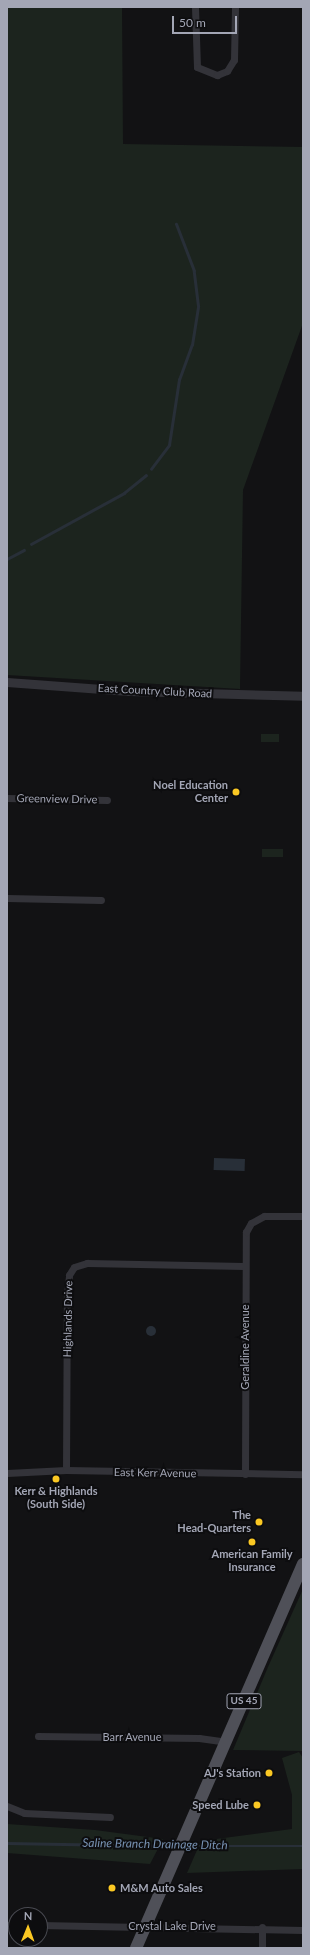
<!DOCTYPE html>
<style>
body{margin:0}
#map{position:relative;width:310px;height:1955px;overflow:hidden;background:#121214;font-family:Lato,sans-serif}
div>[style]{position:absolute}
.green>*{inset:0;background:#1c241e;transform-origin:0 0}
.water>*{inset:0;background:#282f38;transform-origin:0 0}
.round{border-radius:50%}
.stream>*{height:2.5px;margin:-1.25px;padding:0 1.25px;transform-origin:1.25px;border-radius:1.25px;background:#282f38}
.minor>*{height:7px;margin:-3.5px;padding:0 3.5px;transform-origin:3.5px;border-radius:3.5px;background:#333339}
.tertiary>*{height:9px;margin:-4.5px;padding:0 4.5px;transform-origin:4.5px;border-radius:4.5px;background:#333339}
.primary>*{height:12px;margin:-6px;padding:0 6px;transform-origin:6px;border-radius:6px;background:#4f5058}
.dots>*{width:11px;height:11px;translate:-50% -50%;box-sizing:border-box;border:2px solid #0d0d0f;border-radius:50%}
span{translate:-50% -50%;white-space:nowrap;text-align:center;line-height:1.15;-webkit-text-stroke:4px #0d0d0f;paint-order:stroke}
.shield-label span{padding:1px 3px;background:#0d0d0f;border:1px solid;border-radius:3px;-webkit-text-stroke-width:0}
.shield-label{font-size:10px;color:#a3a6b5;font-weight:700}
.street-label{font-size:11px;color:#a3a6b5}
.poi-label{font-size:11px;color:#a3a6b5;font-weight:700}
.right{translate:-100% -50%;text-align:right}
.left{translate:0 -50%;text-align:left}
.water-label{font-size:12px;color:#7791b2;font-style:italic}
.frame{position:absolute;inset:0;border:8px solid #a3a6b5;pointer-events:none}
.north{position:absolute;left:8px;top:1907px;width:40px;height:40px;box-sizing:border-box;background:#0d0d0f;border:1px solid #494a51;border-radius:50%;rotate:1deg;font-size:11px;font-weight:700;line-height:16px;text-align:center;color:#a3a6b5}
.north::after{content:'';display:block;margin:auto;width:14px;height:18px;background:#fbc823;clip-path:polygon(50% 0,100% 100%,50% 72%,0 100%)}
.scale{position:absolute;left:172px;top:16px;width:65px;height:18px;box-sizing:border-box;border:2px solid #a3a6b5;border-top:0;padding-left:5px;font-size:12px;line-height:14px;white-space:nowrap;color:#a3a6b5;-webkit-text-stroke:3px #0d0d0f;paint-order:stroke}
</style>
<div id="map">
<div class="green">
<div style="clip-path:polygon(7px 7px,122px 7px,123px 144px,303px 147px,303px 323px,243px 490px,240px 689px,7px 675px)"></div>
<div style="left:261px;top:734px;width:18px;height:8px"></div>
<div style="left:262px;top:849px;width:21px;height:8px"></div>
<div style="clip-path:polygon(303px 1589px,303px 1751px,233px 1750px,268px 1667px)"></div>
<div style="clip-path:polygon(299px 1752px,303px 1758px,303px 1869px,187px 1873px,201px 1841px,292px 1829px,292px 1795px,282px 1758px)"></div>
<div style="clip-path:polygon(7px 1824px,95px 1830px,163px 1839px,150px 1864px,7px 1853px)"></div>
</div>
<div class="water">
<div style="left:214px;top:1158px;width:31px;height:12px;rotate:2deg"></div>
<div class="round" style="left:146px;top:1326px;width:10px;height:10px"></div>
</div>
<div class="stream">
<div style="left:151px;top:469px;width:30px;rotate:-53deg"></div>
<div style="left:169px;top:445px;width:66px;rotate:-81.3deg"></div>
<div style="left:179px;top:380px;width:37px;rotate:-70deg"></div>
<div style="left:192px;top:345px;width:39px;rotate:-81deg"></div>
<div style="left:198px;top:306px;width:35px;rotate:-97deg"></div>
<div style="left:194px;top:271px;width:50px;rotate:-111deg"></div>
<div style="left:31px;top:544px;width:106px;rotate:-28.7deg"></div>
<div style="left:124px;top:493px;width:28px;rotate:-39deg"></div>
<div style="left:7px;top:559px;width:19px;rotate:-28deg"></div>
<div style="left:7px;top:1843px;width:169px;rotate:1deg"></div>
<div style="left:183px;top:1846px;width:120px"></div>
</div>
<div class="minor">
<div style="left:195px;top:7px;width:60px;rotate:88.1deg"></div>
<div style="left:197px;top:67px;width:22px;rotate:22deg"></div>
<div style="left:217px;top:75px;width:11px;rotate:-22deg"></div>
<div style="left:227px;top:71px;width:13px;rotate:-58deg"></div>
<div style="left:234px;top:60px;width:53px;rotate:-88.9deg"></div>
<div style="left:7px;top:798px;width:100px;rotate:1.1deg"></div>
<div style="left:7px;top:898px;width:94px;rotate:1.2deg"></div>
<div style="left:66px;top:1470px;width:175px;rotate:-89.7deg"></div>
<div style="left:67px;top:1295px;width:20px;rotate:-84deg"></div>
<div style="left:69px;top:1275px;width:9px;rotate:-58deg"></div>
<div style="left:74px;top:1267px;width:14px;rotate:-17deg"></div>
<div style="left:87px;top:1263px;width:157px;rotate:1.1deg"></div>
<div style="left:7px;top:1473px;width:59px;rotate:-2.9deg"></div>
<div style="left:66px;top:1470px;width:237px;rotate:1deg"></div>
<div style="left:245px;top:1474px;width:242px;rotate:-89.8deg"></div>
<div style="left:246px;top:1232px;width:10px;rotate:-61deg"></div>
<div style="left:251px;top:1223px;width:15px;rotate:-28deg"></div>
<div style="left:264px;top:1216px;width:39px"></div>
<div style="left:38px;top:1736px;width:161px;rotate:0.7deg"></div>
<div style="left:199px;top:1738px;width:27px;rotate:8deg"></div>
<div style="left:7px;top:1806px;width:18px;rotate:22deg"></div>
<div style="left:24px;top:1813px;width:86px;rotate:2.7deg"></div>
<div style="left:7px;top:1925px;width:9px"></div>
<div style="left:40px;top:1925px;width:263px;rotate:1.1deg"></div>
<div style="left:262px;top:1948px;width:21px;rotate:-90deg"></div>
</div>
<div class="tertiary">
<div style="left:7px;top:682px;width:122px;rotate:4.2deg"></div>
<div style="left:129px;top:691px;width:174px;rotate:1.6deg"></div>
</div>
<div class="primary">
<div style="left:136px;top:1948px;width:419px;rotate:-66.5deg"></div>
</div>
<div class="dots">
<div style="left:236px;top:792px;background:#fbc823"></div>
<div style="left:56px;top:1479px;background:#fbc823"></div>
<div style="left:259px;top:1522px;background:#fbc823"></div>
<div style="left:252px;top:1542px;background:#fbc823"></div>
<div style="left:269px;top:1773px;background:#fbc823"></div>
<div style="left:257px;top:1805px;background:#fbc823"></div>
<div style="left:112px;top:1888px;background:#fbc823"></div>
</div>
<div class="shield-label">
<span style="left:244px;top:1701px">US 45</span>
</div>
<div class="street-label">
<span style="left:155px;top:691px;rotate:3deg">East Country Club Road</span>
<span style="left:57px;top:799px;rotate:1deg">Greenview Drive</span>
<span style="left:68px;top:1319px;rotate:-89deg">Highlands Drive</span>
<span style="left:245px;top:1347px;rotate:-90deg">Geraldine Avenue</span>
<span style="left:155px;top:1473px;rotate:1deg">East Kerr Avenue</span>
<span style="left:132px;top:1737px">Barr Avenue</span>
<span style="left:172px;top:1926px">Crystal Lake Drive</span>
</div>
<div class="poi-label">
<span class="right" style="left:228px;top:792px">Noel Education<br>Center</span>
<span style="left:56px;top:1498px">Kerr &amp; Highlands<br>(South Side)</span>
<span class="right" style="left:251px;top:1522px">The<br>Head-Quarters</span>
<span style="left:252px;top:1561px">American Family<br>Insurance</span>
<span class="right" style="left:261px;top:1773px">AJ's Station</span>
<span class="right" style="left:249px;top:1805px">Speed Lube</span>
<span class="left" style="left:120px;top:1888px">M&amp;M Auto Sales</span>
</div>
<div class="water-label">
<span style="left:155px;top:1844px;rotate:1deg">Saline Branch Drainage Ditch</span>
</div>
<div class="frame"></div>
<div class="north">N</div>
<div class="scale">50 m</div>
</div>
